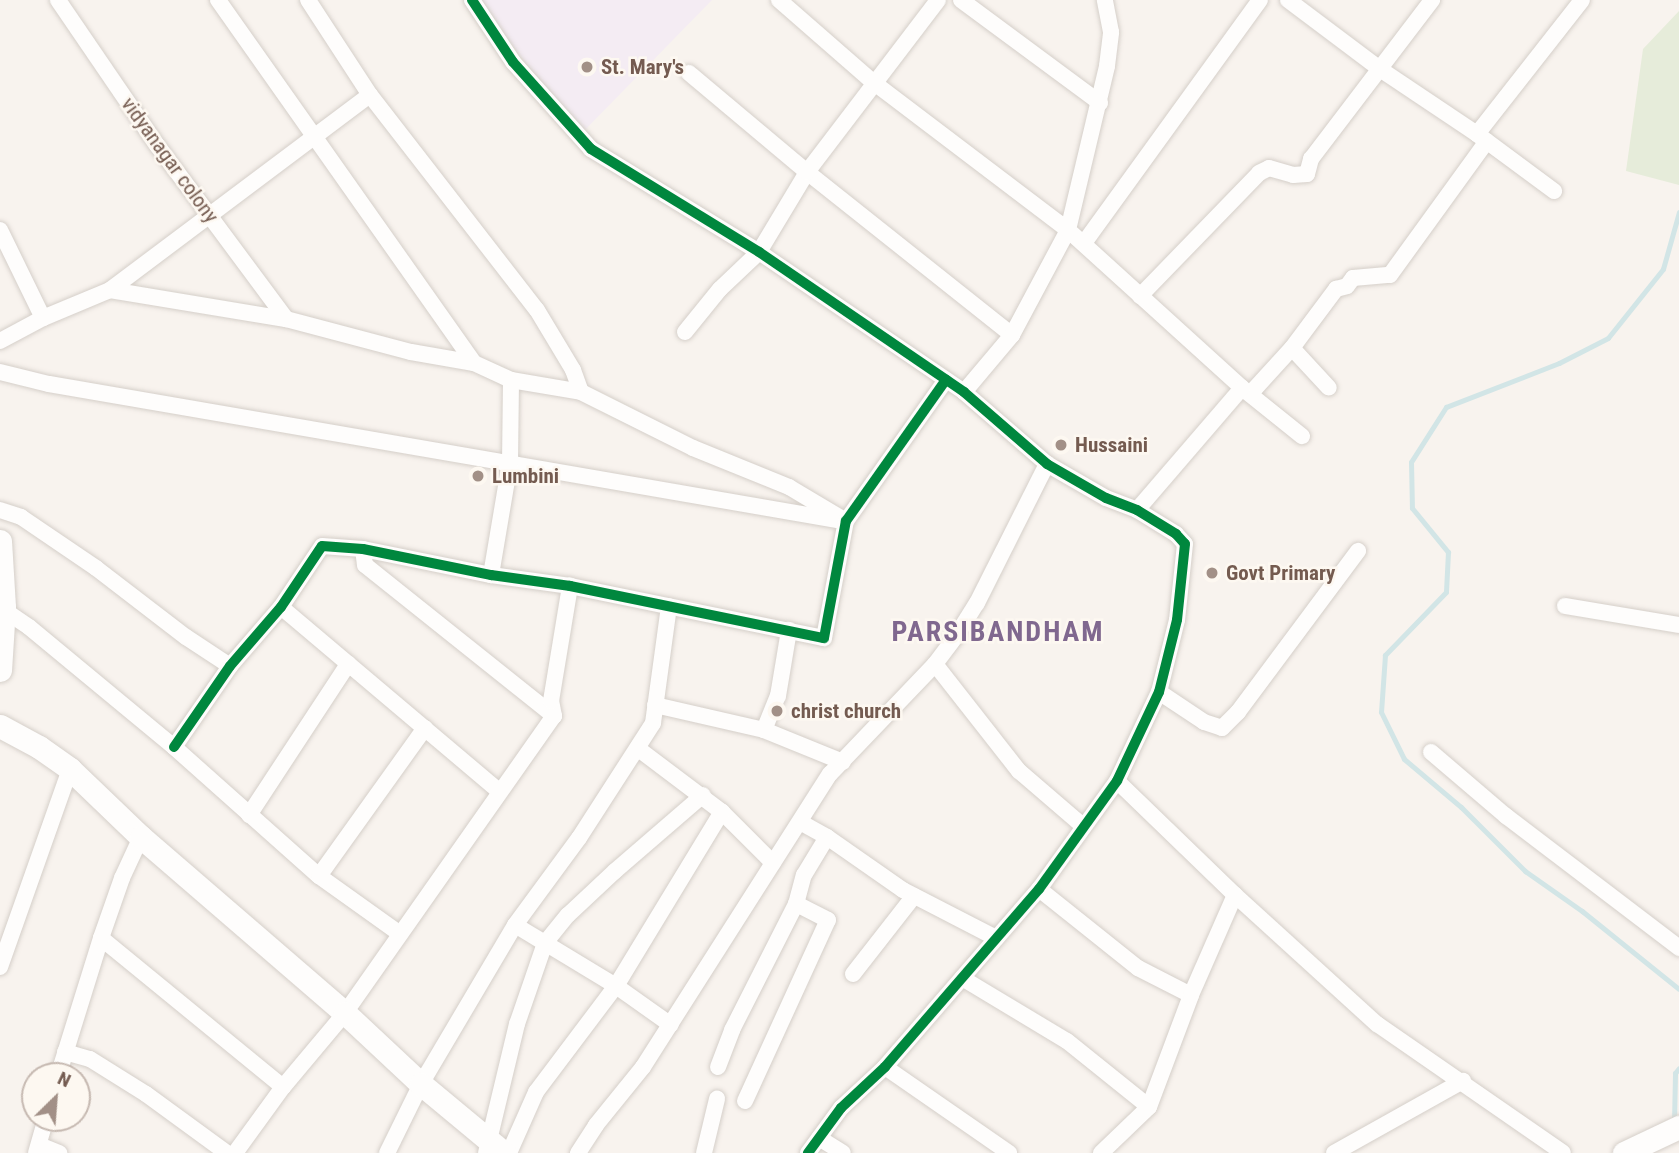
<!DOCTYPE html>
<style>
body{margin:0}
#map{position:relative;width:1679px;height:1153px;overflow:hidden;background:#f8f3ee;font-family:"Roboto Condensed",sans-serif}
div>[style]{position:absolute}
.education>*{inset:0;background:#f4ecf3}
.green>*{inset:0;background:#e6ecda}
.stream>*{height:5px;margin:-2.5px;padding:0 2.5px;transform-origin:2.5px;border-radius:2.5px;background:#d2e5e6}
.roads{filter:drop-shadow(0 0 2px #d5cfc9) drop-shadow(0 0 2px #d5cfc9)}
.street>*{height:16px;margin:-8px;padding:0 8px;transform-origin:8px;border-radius:8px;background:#fefdfc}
.secondary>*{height:23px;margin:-11.5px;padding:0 11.5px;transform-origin:11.5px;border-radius:11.5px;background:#fefdfc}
.cycleway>*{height:10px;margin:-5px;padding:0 5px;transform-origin:5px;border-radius:5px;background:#00873e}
.dots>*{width:19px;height:19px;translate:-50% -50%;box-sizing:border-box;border:4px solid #fdf8f1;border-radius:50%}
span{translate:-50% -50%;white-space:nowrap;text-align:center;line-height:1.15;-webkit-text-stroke:5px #fdf8f1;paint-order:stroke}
.poi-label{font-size:21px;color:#745b50;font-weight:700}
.left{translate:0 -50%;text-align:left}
.street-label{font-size:21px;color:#745b50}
.district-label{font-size:28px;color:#80688f;font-weight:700;letter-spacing:2px}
.north{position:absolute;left:21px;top:1062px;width:70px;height:70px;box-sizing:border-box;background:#fdf8f1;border:2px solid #c6b9b1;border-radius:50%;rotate:25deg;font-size:19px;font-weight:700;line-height:28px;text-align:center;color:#745b50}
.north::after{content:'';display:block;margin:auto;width:24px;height:32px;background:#a29087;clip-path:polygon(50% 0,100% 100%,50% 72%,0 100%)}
</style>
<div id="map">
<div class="education">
<div style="clip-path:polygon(478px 0,712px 0,580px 135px)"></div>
</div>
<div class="green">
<div style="clip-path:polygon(1679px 11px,1679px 185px,1626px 171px,1643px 49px)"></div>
</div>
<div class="stream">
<div style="left:1679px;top:212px;width:59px;rotate:105.7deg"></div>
<div style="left:1663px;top:269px;width:88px;rotate:128.6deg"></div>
<div style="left:1608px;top:338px;width:55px;rotate:153deg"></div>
<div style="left:1559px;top:363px;width:121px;rotate:158.7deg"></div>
<div style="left:1446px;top:407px;width:65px;rotate:122.5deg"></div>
<div style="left:1411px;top:462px;width:46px;rotate:88.8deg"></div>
<div style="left:1412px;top:508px;width:57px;rotate:50.7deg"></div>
<div style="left:1448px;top:552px;width:40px;rotate:92.9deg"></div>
<div style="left:1446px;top:592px;width:88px;rotate:134.1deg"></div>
<div style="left:1385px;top:655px;width:57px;rotate:94deg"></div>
<div style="left:1381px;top:712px;width:52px;rotate:63.9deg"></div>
<div style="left:1404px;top:759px;width:75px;rotate:40.1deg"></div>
<div style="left:1461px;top:807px;width:91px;rotate:45deg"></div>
<div style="left:1525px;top:871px;width:70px;rotate:35.1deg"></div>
<div style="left:1582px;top:911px;width:124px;rotate:38.8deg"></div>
<div style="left:1674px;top:1122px;width:49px;rotate:-88.8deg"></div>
<div style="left:1675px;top:1073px;width:6px;rotate:-51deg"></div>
</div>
<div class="roads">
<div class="street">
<div style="left:58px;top:0;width:176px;rotate:55.7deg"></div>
<div style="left:157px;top:145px;width:217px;rotate:53.4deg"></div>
<div style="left:218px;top:0;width:444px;rotate:54.8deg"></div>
<div style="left:308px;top:0;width:113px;rotate:56.9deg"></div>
<div style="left:370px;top:95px;width:272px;rotate:52.2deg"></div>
<div style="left:537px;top:310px;width:70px;rotate:59deg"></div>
<div style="left:573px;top:370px;width:23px;rotate:70deg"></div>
<div style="left:472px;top:0;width:74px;rotate:56.5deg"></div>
<div style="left:513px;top:62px;width:117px;rotate:48.1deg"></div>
<div style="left:591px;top:149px;width:197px;rotate:31.5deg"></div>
<div style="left:759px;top:252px;width:248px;rotate:34.3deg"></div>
<div style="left:964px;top:392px;width:110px;rotate:40.9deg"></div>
<div style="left:1047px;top:464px;width:68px;rotate:30deg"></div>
<div style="left:1106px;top:498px;width:33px;rotate:21deg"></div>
<div style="left:1137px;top:510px;width:46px;rotate:31.6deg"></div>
<div style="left:1176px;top:534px;width:13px;rotate:48deg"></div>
<div style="left:1185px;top:544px;width:76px;rotate:96deg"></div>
<div style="left:1177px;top:620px;width:74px;rotate:104deg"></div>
<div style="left:1159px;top:692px;width:98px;rotate:115.3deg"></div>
<div style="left:1117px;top:781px;width:133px;rotate:125.8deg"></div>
<div style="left:1039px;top:889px;width:235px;rotate:130.9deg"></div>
<div style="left:885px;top:1067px;width:60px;rotate:137deg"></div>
<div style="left:841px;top:1108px;width:56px;rotate:126.3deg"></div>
<div style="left:779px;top:0;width:125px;rotate:41.1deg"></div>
<div style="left:873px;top:82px;width:245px;rotate:37.2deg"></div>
<div style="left:1068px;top:230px;width:235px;rotate:42.2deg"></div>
<div style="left:1242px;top:388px;width:77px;rotate:38.7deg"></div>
<div style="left:961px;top:0;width:173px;rotate:36.5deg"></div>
<div style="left:1288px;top:0;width:115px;rotate:36.9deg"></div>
<div style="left:1380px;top:69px;width:117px;rotate:33.8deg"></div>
<div style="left:1477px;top:134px;width:96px;rotate:36.5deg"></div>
<div style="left:689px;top:73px;width:154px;rotate:40deg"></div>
<div style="left:807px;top:172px;width:262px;rotate:38.5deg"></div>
<div style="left:1477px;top:134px;width:170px;rotate:-51.9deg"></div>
<div style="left:0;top:230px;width:98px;rotate:64deg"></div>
<div style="left:1084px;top:243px;width:300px;rotate:-54.1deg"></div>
<div style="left:110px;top:290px;width:325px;rotate:-36.9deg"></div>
<div style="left:1140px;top:296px;width:171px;rotate:-45.9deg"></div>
<div style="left:1259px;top:173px;width:11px;rotate:-27deg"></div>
<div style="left:1269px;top:168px;width:25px;rotate:16deg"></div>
<div style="left:1293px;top:175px;width:14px;rotate:-4deg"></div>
<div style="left:1307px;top:174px;width:16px;rotate:-75deg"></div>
<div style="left:1311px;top:159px;width:200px;rotate:-52.7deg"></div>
<div style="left:685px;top:332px;width:55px;rotate:-50.9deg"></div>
<div style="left:720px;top:289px;width:54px;rotate:-43.5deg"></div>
<div style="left:759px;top:252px;width:93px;rotate:-59deg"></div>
<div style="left:807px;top:172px;width:216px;rotate:-52.7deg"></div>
<div style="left:0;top:341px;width:49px;rotate:-28.1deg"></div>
<div style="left:43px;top:318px;width:73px;rotate:-22.7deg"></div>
<div style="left:110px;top:290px;width:178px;rotate:9.4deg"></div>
<div style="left:286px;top:319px;width:129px;rotate:14.8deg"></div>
<div style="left:411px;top:352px;width:64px;rotate:9.9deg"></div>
<div style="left:474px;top:363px;width:41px;rotate:24.7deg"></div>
<div style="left:511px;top:380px;width:71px;rotate:9.7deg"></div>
<div style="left:581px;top:392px;width:125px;rotate:26.6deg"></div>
<div style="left:693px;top:448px;width:104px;rotate:22.1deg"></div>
<div style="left:789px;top:487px;width:66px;rotate:30.8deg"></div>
<div style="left:1292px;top:348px;width:54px;rotate:47.2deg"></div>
<div style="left:0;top:372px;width:50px;rotate:13.8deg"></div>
<div style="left:49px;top:384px;width:800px;rotate:9.79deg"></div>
<div style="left:964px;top:392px;width:75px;rotate:-49.9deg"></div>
<div style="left:1012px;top:335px;width:119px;rotate:-61.9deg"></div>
<div style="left:1068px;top:230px;width:169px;rotate:-76.6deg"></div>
<div style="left:1107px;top:66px;width:34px;rotate:-83deg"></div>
<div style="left:1111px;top:32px;width:33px;rotate:-101deg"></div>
<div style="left:1250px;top:394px;width:62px;rotate:-47.6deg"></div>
<div style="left:1292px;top:348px;width:74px;rotate:-53.3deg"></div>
<div style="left:1336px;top:289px;width:11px;rotate:-15deg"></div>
<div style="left:1347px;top:286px;width:10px;rotate:-53deg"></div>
<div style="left:1353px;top:278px;width:37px;rotate:-5deg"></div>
<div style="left:1390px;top:275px;width:165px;rotate:-54.1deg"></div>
<div style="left:0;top:510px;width:22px;rotate:18deg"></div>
<div style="left:21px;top:517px;width:91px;rotate:34.2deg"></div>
<div style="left:96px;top:568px;width:113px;rotate:37.5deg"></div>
<div style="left:186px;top:637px;width:53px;rotate:33.4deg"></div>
<div style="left:1137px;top:510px;width:161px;rotate:-49.3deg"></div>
<div style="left:363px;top:549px;width:16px;rotate:83deg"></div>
<div style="left:365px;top:565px;width:242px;rotate:38.6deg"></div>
<div style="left:491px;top:575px;width:114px;rotate:-80.4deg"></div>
<div style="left:510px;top:463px;width:83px;rotate:-89.3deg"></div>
<div style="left:1565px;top:606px;width:116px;rotate:9.5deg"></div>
<div style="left:281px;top:607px;width:285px;rotate:40.2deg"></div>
<div style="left:4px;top:610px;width:30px;rotate:34deg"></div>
<div style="left:29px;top:627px;width:188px;rotate:39.6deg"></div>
<div style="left:174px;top:747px;width:194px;rotate:41.7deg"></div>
<div style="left:319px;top:876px;width:98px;rotate:35.5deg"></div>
<div style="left:935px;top:664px;width:136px;rotate:51.9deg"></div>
<div style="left:1019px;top:771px;width:84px;rotate:40.7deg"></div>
<div style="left:1159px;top:692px;width:54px;rotate:33.7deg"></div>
<div style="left:1204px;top:722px;width:19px;rotate:18deg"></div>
<div style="left:1222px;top:728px;width:23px;rotate:-45deg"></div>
<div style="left:1238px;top:712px;width:201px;rotate:-53.3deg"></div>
<div style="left:655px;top:705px;width:112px;rotate:12.9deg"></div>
<div style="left:764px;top:730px;width:85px;rotate:22.1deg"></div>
<div style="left:764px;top:730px;width:37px;rotate:-68deg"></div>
<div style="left:778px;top:696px;width:67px;rotate:-80.5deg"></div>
<div style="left:174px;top:747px;width:98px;rotate:-55.3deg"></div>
<div style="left:230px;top:666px;width:78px;rotate:-49.2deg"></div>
<div style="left:281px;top:607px;width:73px;rotate:-56.1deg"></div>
<div style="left:322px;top:546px;width:41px;rotate:4.2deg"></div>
<div style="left:363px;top:549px;width:131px;rotate:11.5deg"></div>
<div style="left:491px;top:575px;width:80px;rotate:7.9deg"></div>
<div style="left:570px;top:586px;width:259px;rotate:11.6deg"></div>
<div style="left:824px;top:638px;width:119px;rotate:-79.4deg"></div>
<div style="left:846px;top:521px;width:173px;rotate:-54.7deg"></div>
<div style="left:1431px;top:752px;width:99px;rotate:40.5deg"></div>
<div style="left:1506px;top:816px;width:218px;rotate:37.3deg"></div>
<div style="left:1117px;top:781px;width:164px;rotate:44deg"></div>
<div style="left:1235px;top:895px;width:192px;rotate:42.3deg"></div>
<div style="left:1377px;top:1024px;width:226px;rotate:34.7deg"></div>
<div style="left:722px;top:812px;width:72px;rotate:45deg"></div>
<div style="left:249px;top:815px;width:181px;rotate:-56.7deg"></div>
<div style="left:800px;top:822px;width:31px;rotate:29deg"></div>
<div style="left:827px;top:837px;width:93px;rotate:34.9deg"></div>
<div style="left:903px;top:890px;width:105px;rotate:27.3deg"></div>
<div style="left:319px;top:876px;width:182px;rotate:-54.4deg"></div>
<div style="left:1039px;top:889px;width:127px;rotate:38.6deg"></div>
<div style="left:1138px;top:968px;width:59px;rotate:27deg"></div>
<div style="left:515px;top:925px;width:35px;rotate:31deg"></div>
<div style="left:545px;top:943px;width:36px;rotate:-51deg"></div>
<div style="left:568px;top:915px;width:64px;rotate:-43.1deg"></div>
<div style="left:615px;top:871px;width:116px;rotate:-40.8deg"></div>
<div style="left:101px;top:938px;width:235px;rotate:39.3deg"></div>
<div style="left:0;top:967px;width:210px;rotate:-70.5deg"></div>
<div style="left:853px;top:974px;width:99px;rotate:-52deg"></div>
<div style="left:962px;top:978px;width:122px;rotate:31deg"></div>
<div style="left:1067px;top:1041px;width:105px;rotate:38.8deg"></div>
<div style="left:65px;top:1052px;width:26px;rotate:16deg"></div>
<div style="left:90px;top:1059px;width:66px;rotate:32deg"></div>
<div style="left:146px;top:1094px;width:100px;rotate:36.1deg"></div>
<div style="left:718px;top:1067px;width:40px;rotate:-69deg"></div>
<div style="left:732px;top:1030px;width:141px;rotate:-63.1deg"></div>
<div style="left:796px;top:904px;width:30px;rotate:-75deg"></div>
<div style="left:804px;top:875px;width:44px;rotate:-58.8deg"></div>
<div style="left:885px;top:1067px;width:151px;rotate:34.7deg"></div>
<div style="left:58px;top:1076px;width:145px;rotate:-72.7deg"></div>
<div style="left:101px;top:938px;width:64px;rotate:-70.7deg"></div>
<div style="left:122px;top:878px;width:45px;rotate:-65.1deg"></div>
<div style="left:745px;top:1101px;width:199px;rotate:-65.4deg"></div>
<div style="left:828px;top:920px;width:36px;rotate:-153deg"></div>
<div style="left:819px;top:1138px;width:28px;rotate:32deg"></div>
<div style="left:39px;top:1145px;width:22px;rotate:22deg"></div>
<div style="left:36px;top:1153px;width:36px;rotate:-74deg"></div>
<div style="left:235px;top:1153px;width:82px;rotate:-54deg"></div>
<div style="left:283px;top:1087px;width:97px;rotate:-50deg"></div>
<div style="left:345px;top:1013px;width:363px;rotate:-54.9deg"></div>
<div style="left:554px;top:716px;width:15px;rotate:-101deg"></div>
<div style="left:551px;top:701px;width:117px;rotate:-80.6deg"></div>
<div style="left:387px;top:1153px;width:77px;rotate:-63.8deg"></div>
<div style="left:421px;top:1084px;width:185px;rotate:-59.4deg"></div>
<div style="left:515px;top:925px;width:108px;rotate:-53.7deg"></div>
<div style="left:579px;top:838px;width:137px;rotate:-57.2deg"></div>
<div style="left:653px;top:723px;width:118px;rotate:-82.2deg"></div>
<div style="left:486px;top:1153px;width:133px;rotate:-76.5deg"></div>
<div style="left:517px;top:1024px;width:86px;rotate:-70.9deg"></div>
<div style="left:545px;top:943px;width:83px;rotate:31.2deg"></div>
<div style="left:616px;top:986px;width:67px;rotate:35.3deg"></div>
<div style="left:509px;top:1153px;width:67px;rotate:-66.1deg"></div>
<div style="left:536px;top:1092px;width:133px;rotate:-53deg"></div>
<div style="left:616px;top:986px;width:204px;rotate:-58.7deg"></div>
<div style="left:722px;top:812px;width:106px;rotate:-143deg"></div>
<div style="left:578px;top:1153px;width:33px;rotate:-57deg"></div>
<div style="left:596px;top:1125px;width:75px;rotate:-51deg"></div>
<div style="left:643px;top:1067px;width:348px;rotate:-57.5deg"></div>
<div style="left:830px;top:774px;width:152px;rotate:-46.3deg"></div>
<div style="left:935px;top:664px;width:39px;rotate:-53deg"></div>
<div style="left:958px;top:633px;width:36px;rotate:-58deg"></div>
<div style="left:977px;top:603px;width:156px;rotate:-63.3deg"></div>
<div style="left:704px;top:1153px;width:56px;rotate:-76.5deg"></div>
<div style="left:1101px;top:1153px;width:66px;rotate:-43.8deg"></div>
<div style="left:1149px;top:1107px;width:120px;rotate:-69.4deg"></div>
<div style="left:1191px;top:995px;width:109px;rotate:-66.3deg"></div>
<div style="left:1334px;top:1153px;width:148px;rotate:-29.2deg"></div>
</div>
<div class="secondary">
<div style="left:0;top:541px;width:66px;rotate:86.5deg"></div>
<div style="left:4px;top:607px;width:63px;rotate:93.6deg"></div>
<div style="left:0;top:726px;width:44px;rotate:28.3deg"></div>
<div style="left:39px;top:747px;width:38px;rotate:35deg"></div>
<div style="left:70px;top:769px;width:98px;rotate:43.8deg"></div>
<div style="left:141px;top:837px;width:269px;rotate:40.8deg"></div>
<div style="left:345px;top:1013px;width:104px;rotate:43.1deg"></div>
<div style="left:421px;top:1084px;width:108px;rotate:39.7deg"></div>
<div style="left:1624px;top:1153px;width:61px;rotate:-25.3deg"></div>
</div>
</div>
<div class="cycleway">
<div style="left:472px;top:0;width:74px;rotate:56.5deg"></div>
<div style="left:513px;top:62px;width:117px;rotate:48.1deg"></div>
<div style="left:591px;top:149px;width:197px;rotate:31.5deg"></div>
<div style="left:759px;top:252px;width:248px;rotate:34.3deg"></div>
<div style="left:964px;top:392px;width:110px;rotate:40.9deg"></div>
<div style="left:1047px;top:464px;width:68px;rotate:30deg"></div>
<div style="left:1106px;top:498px;width:33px;rotate:21deg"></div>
<div style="left:1137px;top:510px;width:46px;rotate:31.6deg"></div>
<div style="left:1176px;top:534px;width:13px;rotate:48deg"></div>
<div style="left:1185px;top:544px;width:76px;rotate:96deg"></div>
<div style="left:1177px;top:620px;width:74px;rotate:104deg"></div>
<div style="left:1159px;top:692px;width:98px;rotate:115.3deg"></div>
<div style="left:1117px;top:781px;width:133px;rotate:125.8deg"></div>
<div style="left:1039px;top:889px;width:235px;rotate:130.9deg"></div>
<div style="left:885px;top:1067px;width:60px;rotate:137deg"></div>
<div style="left:841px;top:1108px;width:56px;rotate:126.3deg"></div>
<div style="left:174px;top:747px;width:98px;rotate:-55.3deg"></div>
<div style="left:230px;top:666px;width:78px;rotate:-49.2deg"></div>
<div style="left:281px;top:607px;width:73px;rotate:-56.1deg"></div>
<div style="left:322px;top:546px;width:41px;rotate:4.2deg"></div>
<div style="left:363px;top:549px;width:131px;rotate:11.5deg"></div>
<div style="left:491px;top:575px;width:80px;rotate:7.9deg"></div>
<div style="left:570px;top:586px;width:259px;rotate:11.6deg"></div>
<div style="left:824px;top:638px;width:119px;rotate:-79.4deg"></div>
<div style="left:846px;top:521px;width:173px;rotate:-54.7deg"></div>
</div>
<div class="dots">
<div style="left:587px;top:67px;background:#a29087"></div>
<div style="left:1061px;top:445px;background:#a29087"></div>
<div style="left:478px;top:476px;background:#a29087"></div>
<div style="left:1212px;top:573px;background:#a29087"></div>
<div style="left:777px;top:711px;background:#a29087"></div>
</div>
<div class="poi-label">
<span class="left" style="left:601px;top:67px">St. Mary's</span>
<span class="left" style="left:1075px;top:445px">Hussaini</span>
<span class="left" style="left:492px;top:476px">Lumbini</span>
<span class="left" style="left:1226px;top:573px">Govt Primary</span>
<span class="left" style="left:791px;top:711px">christ church</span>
</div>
<div class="street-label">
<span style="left:170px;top:160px;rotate:54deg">vidyanagar colony</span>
</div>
<div class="district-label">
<span style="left:998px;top:632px">PARSIBANDHAM</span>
</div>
<div class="north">N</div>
</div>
